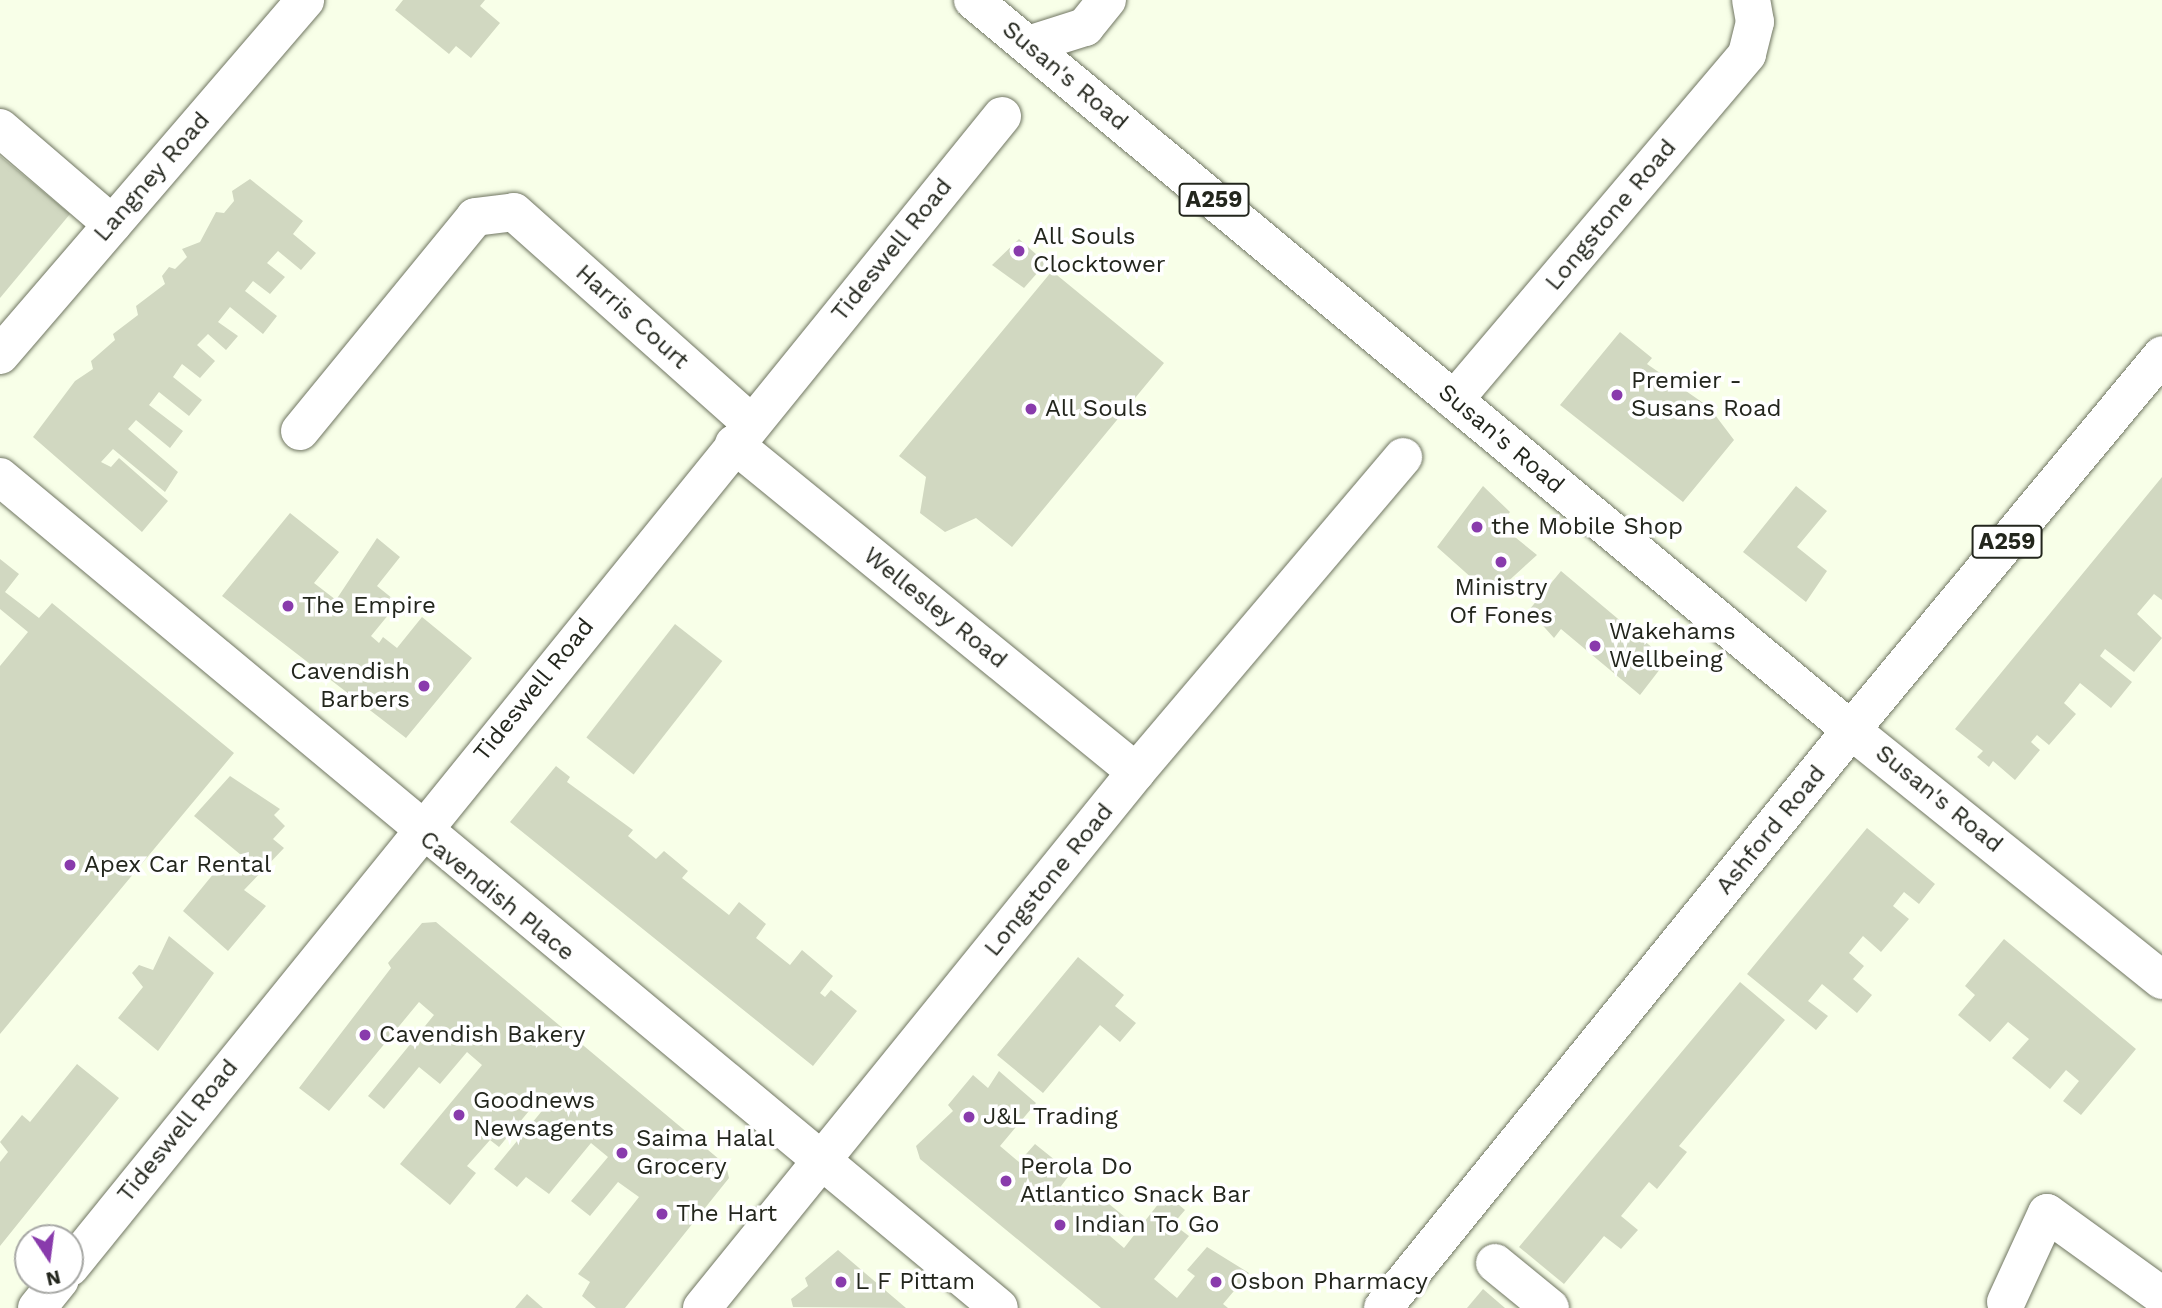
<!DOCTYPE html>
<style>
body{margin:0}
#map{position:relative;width:2162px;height:1308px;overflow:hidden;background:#f8ffe8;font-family:"Work Sans",sans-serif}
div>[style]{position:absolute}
.building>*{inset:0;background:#d1d8c1;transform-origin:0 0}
.roads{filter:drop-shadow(0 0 2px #707662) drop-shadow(0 0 2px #707662)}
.minor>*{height:38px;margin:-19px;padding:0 19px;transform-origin:19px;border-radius:19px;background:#fff}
.major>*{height:38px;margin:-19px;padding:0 19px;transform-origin:19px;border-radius:19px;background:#fff}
.dots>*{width:19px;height:19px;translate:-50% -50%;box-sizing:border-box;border:4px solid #fff;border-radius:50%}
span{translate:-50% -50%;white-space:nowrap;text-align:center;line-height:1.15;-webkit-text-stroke:7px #fff;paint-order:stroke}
.shield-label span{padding:2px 5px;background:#fff;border:2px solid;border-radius:5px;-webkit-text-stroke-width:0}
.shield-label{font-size:23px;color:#23261d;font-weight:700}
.street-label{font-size:24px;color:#23261d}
.poi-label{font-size:24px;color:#23261d}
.left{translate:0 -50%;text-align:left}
.right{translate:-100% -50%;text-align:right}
.north{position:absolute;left:14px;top:1224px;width:70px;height:70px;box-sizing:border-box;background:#fff;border:2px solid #a7a8a5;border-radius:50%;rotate:167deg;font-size:19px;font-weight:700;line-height:28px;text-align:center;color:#23261d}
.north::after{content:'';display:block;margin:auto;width:24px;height:32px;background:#893bac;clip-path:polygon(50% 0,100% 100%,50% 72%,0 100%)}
</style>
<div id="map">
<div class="building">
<div style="clip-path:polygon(403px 0,485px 0,480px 6px,500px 23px,471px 58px,456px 46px,449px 54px,395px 10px)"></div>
<div style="clip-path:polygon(0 156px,70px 214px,0 298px)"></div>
<div style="clip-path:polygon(250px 179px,303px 221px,293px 234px,316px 253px,301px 270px,278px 251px,267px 263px,285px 277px,270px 294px,253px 281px,245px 291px,277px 316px,263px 334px,230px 307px,218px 322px,238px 336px,226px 350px,208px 334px,197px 345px,215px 361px,200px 378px,182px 364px,173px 377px,202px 400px,189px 416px,159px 392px,149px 405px,183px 431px,170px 448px,136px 420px,128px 429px,178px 472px,165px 492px,113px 449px,101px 462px,111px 467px,119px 458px,168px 501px,142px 532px,33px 437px,75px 381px,93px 369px,91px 361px,115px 340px,113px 334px,138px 315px,136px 306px,165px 284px,162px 276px,169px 267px,175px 269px,187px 257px,182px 249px,200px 242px,216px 212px,224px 213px,234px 201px,232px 191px)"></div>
<div style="clip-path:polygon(1019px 239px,1046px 263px,1024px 288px,992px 265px)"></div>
<div style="clip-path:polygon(1052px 271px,1164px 363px,1012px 547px,976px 518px,945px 532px,920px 513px,926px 477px,899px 456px)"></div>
<div style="clip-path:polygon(1620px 332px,1652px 358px,1647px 364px,1709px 407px,1734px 440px,1683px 502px,1560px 405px)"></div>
<div style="clip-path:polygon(2162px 477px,2162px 600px,2154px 594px,2137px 614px,2162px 638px,2134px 672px,2105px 649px,2100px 656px,2132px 682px,2111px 708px,2080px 683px,2064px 703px,2076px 714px,2049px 745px,2037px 735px,2031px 742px,2040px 750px,2015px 780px,1993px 761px,1989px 767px,1977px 757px,1983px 751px,1955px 729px)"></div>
<div style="clip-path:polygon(1483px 486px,1510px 512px,1500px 525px,1537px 555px,1492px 596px,1437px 547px)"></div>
<div style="clip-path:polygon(1796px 486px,1827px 511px,1797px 547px,1827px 571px,1806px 602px,1743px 552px)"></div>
<div style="clip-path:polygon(290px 513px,339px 552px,314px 583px,336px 600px,377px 538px,400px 557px,377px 586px,398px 603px,371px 636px,379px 643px,383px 637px,397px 648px,422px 617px,472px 658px,406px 738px,222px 596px)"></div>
<div style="clip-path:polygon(0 559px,19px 574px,5px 592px,39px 618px,52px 603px,234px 753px,0 1034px,0 666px,28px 632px,0 609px)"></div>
<div style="clip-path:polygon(1561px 571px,1667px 660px,1640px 695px,1561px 629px,1554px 638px,1529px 610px)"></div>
<div style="left:675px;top:624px;width:60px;height:144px;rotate:38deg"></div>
<div style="clip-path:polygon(556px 766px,570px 777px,567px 782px,633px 830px,628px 836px,656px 859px,664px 851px,688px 871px,682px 878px,729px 915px,739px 902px,766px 924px,756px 938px,790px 965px,802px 950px,833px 976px,820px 993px,825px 997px,831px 990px,857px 1011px,813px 1066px,510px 822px)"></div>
<div style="clip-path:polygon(230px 776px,280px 809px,274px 815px,285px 826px,273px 839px,284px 848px,244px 890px,266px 906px,228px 951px,183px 911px,219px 867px,226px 872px,241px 855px,194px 816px)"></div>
<div style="clip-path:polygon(1867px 828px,1935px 884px,1919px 904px,1904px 892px,1900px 897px,1893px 906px,1909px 919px,1881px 952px,1863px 936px,1849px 953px,1864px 966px,1853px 979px,1872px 995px,1857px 1013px,1822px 984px,1818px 989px,1808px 1001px,1828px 1016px,1816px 1030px,1747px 974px)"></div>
<div style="clip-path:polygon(436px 922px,726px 1165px,729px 1178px,625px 1308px,596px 1308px,582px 1296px,590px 1282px,578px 1274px,639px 1197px,618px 1182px,590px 1216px,571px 1201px,608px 1157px,591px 1143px,549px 1194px,526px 1177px,517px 1187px,494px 1169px,546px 1106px,538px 1100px,499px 1147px,490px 1140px,467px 1166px,476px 1173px,450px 1205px,400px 1164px,482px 1065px,467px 1052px,440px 1084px,419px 1067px,384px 1109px,368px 1096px,434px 1015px,419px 1002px,329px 1111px,299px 1088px,391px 968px,388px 963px,422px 923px)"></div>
<div style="clip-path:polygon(169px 936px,214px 973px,158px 1051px,118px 1018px,143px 987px,132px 973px,139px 965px,153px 970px)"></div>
<div style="clip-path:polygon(2004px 939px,2136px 1049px,2081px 1115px,2063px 1101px,2079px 1081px,2066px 1070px,2050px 1089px,2027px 1070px,2012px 1058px,2029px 1039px,2008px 1022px,1990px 1042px,1958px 1015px,1975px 995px,1965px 986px)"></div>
<div style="clip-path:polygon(1078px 957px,1124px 995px,1115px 1006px,1136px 1023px,1120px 1042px,1100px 1025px,1043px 1093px,997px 1055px)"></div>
<div style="clip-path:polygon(1740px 982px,1785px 1020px,1679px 1146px,1687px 1152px,1657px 1189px,1649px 1182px,1621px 1216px,1638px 1230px,1621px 1249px,1604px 1236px,1564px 1284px,1519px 1247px)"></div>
<div style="clip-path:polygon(77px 1064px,119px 1098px,0 1246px,0 1162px,8px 1152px,0 1142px,22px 1115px,30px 1122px)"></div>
<div style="clip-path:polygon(999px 1071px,1036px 1103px,1000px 1146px,1019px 1162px,1035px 1144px,1071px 1173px,1055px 1194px,1072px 1207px,1088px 1187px,1125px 1217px,1110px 1236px,1124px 1248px,1166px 1194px,1185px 1210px,1173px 1224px,1189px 1236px,1154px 1279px,1177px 1298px,1195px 1276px,1187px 1270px,1207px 1247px,1249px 1273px,1223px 1304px,1228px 1308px,1101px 1308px,920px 1159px,916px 1146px,953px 1111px,948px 1105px,973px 1075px,988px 1088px)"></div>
<div style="clip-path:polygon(838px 1250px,906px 1308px,793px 1307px,791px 1299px,808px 1286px,805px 1278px)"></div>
<div style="clip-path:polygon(1483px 1289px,1505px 1308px,1467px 1308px)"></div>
<div style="clip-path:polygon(527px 1294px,543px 1308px,515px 1308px)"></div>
</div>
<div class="roads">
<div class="minor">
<div style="left:1028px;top:45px;width:60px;rotate:-17.5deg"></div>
<div style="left:1085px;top:27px;width:35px;rotate:-51deg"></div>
<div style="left:0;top:128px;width:148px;rotate:40.6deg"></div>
<div style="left:0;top:355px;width:468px;rotate:-49.3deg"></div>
<div style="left:1454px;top:400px;width:453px;rotate:-49.7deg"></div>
<div style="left:1747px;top:54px;width:33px;rotate:-76deg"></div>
<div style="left:1755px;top:22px;width:22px;rotate:-100deg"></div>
<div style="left:300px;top:431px;width:276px;rotate:-50.7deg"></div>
<div style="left:475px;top:217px;width:39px;rotate:-7deg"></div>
<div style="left:514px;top:212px;width:317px;rotate:41.7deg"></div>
<div style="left:734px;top:444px;width:519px;rotate:39.21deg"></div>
<div style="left:0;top:477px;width:1299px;rotate:39.75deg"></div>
<div style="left:1495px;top:1263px;width:71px;rotate:39.3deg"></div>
<div style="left:70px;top:1267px;width:1481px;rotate:-51deg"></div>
<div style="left:2006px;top:1302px;width:98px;rotate:-65.3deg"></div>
<div style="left:2047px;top:1213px;width:142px;rotate:35.8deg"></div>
<div style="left:37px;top:1308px;width:36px;rotate:-51deg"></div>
<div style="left:702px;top:1308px;width:690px;rotate:-51deg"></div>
<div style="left:1136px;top:772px;width:413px;rotate:-49.7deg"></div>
<div style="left:1383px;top:1308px;width:744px;rotate:-51deg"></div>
<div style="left:1851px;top:730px;width:399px;rotate:38.8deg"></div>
</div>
<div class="major">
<div style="left:973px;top:0;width:1142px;rotate:39.74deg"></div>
<div style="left:1851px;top:730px;width:487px;rotate:-50.3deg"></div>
</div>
</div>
<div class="dots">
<div style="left:1019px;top:251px;background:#893bac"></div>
<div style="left:1617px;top:395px;background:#893bac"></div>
<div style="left:1031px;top:409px;background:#893bac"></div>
<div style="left:1477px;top:527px;background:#893bac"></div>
<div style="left:1501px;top:562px;background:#893bac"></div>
<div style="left:288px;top:606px;background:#893bac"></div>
<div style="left:1595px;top:646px;background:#893bac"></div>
<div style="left:424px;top:686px;background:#893bac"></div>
<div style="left:70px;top:865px;background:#893bac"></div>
<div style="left:365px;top:1035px;background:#893bac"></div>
<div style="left:459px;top:1115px;background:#893bac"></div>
<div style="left:969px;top:1117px;background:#893bac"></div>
<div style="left:622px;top:1153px;background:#893bac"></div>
<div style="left:1006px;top:1181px;background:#893bac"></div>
<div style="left:662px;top:1214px;background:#893bac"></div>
<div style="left:1060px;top:1225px;background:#893bac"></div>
<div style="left:841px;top:1282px;background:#893bac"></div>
<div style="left:1216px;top:1282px;background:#893bac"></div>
</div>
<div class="shield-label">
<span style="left:1214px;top:200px">A259</span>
<span style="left:2007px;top:542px">A259</span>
</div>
<div class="street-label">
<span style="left:1065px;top:76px;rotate:40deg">Susan's Road</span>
<span style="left:152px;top:177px;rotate:-49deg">Langney Road</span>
<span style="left:1611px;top:215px;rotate:-50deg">Longstone Road</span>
<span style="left:892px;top:250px;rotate:-51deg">Tideswell Road</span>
<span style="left:632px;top:317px;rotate:42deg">Harris Court</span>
<span style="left:1501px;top:439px;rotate:40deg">Susan's Road</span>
<span style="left:935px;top:608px;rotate:39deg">Wellesley Road</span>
<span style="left:534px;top:690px;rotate:-51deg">Tideswell Road</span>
<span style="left:1939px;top:799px;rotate:39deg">Susan's Road</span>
<span style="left:1771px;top:830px;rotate:-51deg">Ashford Road</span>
<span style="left:1049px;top:880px;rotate:-51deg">Longstone Road</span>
<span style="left:497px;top:896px;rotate:39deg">Cavendish Place</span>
<span style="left:178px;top:1131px;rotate:-51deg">Tideswell Road</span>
</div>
<div class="poi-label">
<span class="left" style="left:1033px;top:251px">All Souls<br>Clocktower</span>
<span class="left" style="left:1631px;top:395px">Premier -<br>Susans Road</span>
<span class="left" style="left:1045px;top:409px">All Souls</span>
<span class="left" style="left:1491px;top:527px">the Mobile Shop</span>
<span style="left:1501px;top:602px">Ministry<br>Of Fones</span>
<span class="left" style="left:302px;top:606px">The Empire</span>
<span class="left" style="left:1609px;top:646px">Wakehams<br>Wellbeing</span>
<span class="right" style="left:410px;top:686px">Cavendish<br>Barbers</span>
<span class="left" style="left:84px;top:865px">Apex Car Rental</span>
<span class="left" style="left:379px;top:1035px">Cavendish Bakery</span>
<span class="left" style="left:473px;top:1115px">Goodnews<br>Newsagents</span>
<span class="left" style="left:983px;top:1117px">J&amp;L Trading</span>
<span class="left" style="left:636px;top:1153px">Saima Halal<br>Grocery</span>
<span class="left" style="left:1020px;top:1181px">Perola Do<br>Atlantico Snack Bar</span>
<span class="left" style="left:676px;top:1214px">The Hart</span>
<span class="left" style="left:1074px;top:1225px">Indian To Go</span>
<span class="left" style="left:855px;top:1282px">L F Pittam</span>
<span class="left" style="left:1230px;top:1282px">Osbon Pharmacy</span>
</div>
<div class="north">N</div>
</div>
